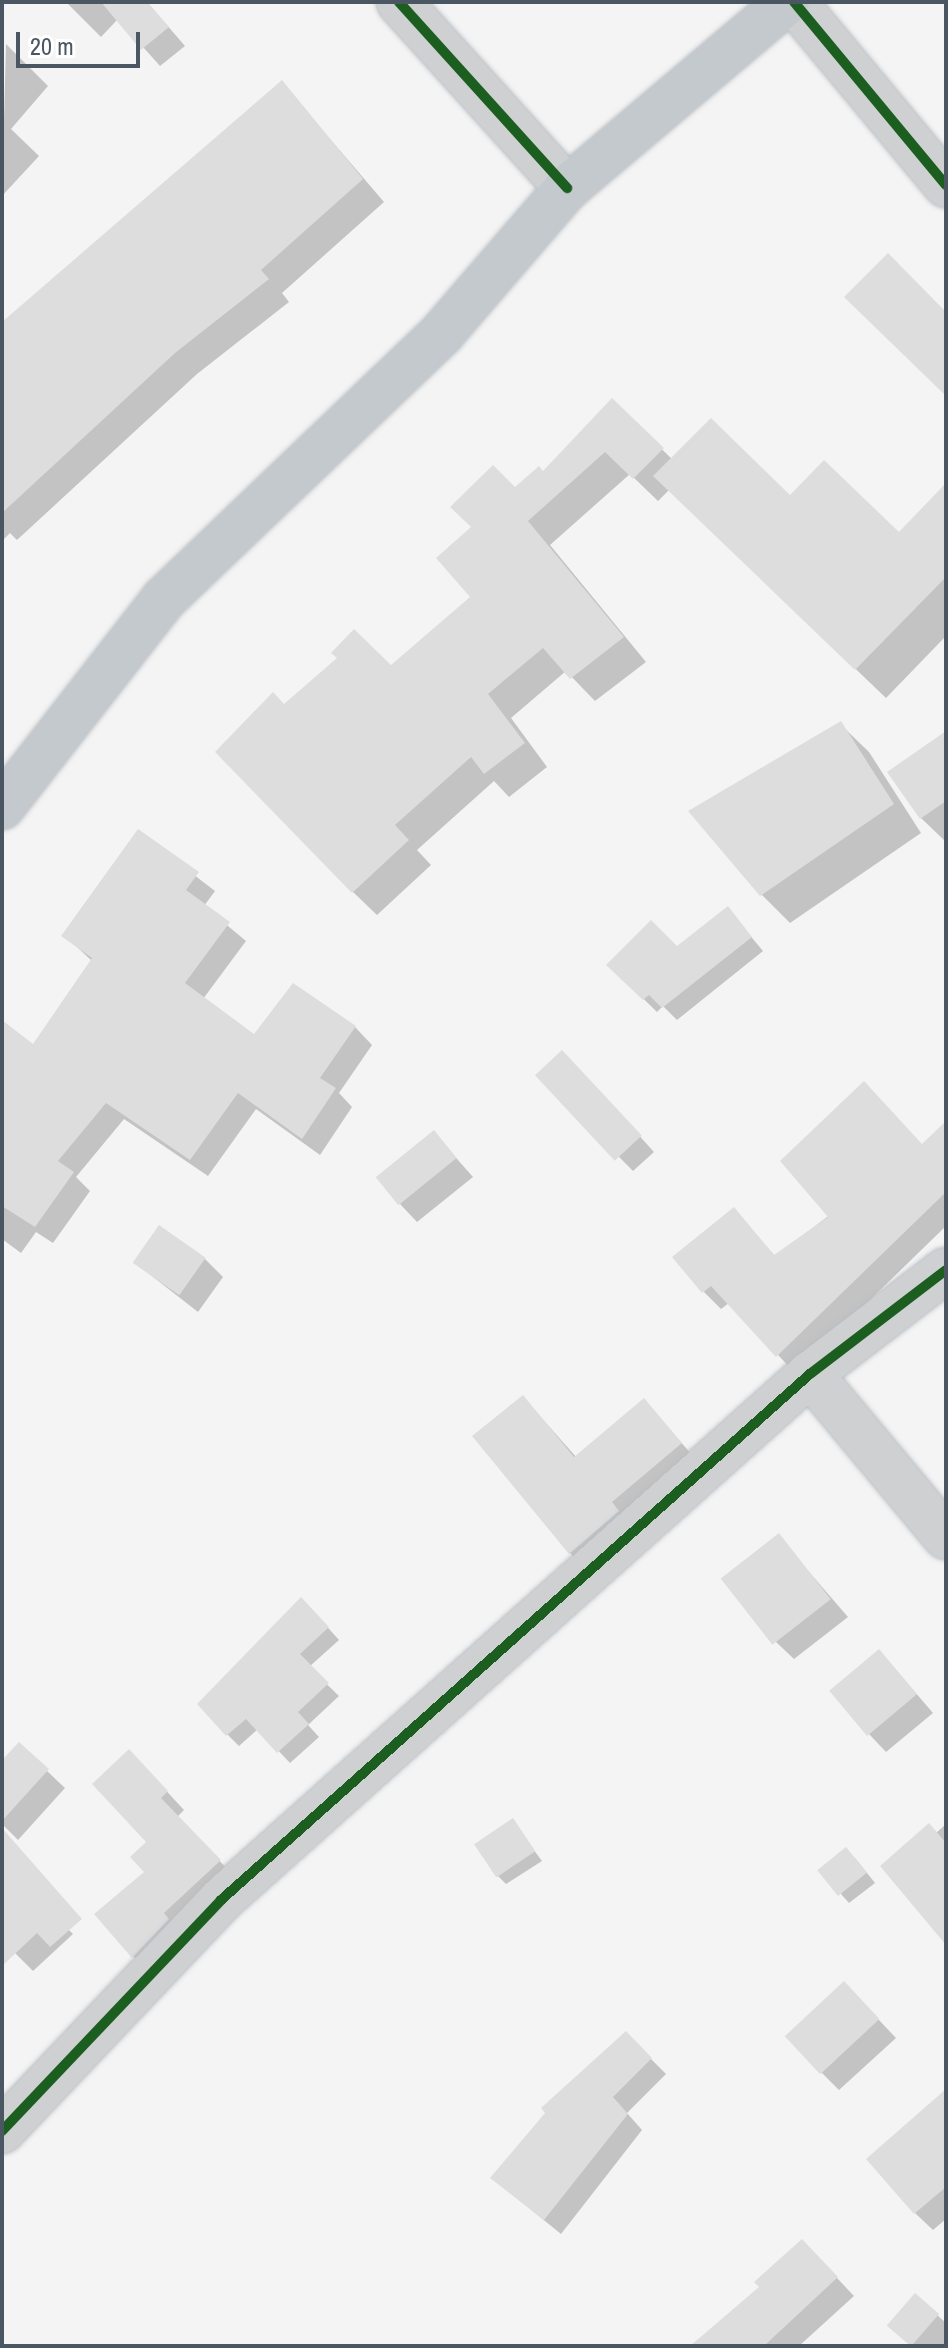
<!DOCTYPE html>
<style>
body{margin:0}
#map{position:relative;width:948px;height:2348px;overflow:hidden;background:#f4f4f4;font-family:"Archivo Narrow",sans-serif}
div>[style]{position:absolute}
.shadow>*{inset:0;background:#0003}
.building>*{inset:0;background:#ddddde;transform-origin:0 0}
.roads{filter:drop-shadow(0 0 2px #b9bec3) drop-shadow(0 0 2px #b9bec3)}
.minor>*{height:44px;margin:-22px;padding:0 22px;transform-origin:22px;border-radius:22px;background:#ced0d2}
.trunk>*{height:44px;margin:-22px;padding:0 22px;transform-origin:22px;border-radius:22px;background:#c4c9cd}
.cycleway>*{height:10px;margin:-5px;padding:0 5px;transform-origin:5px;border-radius:5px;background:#1b5e20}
span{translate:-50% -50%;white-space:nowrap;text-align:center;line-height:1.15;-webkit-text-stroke:7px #fff;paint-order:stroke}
.frame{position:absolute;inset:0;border:4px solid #4a5661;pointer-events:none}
.scale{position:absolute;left:16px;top:32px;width:124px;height:36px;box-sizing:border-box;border:4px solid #4a5661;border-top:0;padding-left:10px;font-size:24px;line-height:28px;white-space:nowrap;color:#4a5661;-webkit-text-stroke:6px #fff;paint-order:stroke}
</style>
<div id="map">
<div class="shadow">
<div style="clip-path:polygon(66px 2px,147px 2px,185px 46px,160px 66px,118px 19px,101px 37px)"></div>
<div style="clip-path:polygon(6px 44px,48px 86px,11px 129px,39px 156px,2px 196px)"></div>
<div style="clip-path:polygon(282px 83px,384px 202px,282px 293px,289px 302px,197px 374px,17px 540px,10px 533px,2px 541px,2px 325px)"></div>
<div style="clip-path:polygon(612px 401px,673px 460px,899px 534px,946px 486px,946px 636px,886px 698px,669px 490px,658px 501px,630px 474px,550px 545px,646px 662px,595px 701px,566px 671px,511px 718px,547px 767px,509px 797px,494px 781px,417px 850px,431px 865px,377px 915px,353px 892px,285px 706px,391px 668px,473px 597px,515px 490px,544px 474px)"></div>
<div style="clip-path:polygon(840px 724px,869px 752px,921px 833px,790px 923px,761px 894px)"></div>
<div style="clip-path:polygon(946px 734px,946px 842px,921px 818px)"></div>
<div style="clip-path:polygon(138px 832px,215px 891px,204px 906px,246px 941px,203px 999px,254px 1037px,355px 1027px,372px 1045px,339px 1093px,352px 1107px,320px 1155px,256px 1109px,208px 1176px,124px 1119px,76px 1177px,90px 1191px,53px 1243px,36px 1232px,21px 1253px,2px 1239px,2px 1022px,34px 1046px,92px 961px,64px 935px)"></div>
<div style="clip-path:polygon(728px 909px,763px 951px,677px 1020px,663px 1006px,657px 1012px,609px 965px,677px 949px)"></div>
<div style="clip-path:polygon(577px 1067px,654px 1152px,633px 1171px,537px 1074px)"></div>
<div style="clip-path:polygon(434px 1133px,473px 1177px,417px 1222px,400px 1204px)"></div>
<div style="clip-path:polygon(922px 1146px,946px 1153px,946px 1226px,795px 1373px,729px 1303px,721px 1309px,704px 1292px,734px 1210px,775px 1256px)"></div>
<div style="clip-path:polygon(205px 1259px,223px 1277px,198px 1312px,134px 1262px)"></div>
<div style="clip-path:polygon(523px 1397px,577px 1458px,644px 1401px,703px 1467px,593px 1576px,570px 1553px)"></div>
<div style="clip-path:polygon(778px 1536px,848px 1617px,794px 1659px,776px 1642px)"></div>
<div style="clip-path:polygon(313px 1611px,339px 1640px,309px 1667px,339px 1696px,308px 1725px,319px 1737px,290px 1763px,258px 1729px,239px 1746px,227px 1734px)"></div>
<div style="clip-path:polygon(896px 1670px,933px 1713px,886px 1752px,869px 1734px)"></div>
<div style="clip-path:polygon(2px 1763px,47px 1771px,65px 1788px,18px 1840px,2px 1824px)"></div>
<div style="clip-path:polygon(147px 1770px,184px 1810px,177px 1817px,237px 1879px,151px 1974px,133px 1956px,149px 1842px)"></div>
<div style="clip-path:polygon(512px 1821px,542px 1861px,506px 1884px,498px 1876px)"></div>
<div style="clip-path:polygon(946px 1824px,946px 1940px,936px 1833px)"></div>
<div style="clip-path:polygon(855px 1858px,875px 1883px,849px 1903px,841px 1894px)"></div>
<div style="clip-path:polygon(2px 1913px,55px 1916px,73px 1934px,33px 1971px,2px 1940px)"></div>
<div style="clip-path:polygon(861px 2001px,896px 2038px,839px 2090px,821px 2072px)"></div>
<div style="clip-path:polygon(626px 2034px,666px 2074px,627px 2113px,642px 2130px,561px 2234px,492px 2178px)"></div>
<div style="clip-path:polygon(946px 2103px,946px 2219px,933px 2230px,915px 2213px)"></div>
<div style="clip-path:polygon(819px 2259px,854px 2296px,799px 2346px,737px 2346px)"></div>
<div style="clip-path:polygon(916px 2296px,946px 2323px,946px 2346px,912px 2346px,903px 2338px)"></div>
</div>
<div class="building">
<div style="clip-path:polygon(101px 2px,147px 2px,169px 27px,141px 50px)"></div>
<div style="clip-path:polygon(282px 80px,363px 179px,261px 270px,269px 279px,175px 353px,2px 513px,2px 322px)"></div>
<div style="clip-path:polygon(888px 253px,946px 312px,946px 396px,844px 297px)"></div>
<div style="clip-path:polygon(612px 398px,664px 448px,633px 479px,605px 452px,528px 521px,624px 637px,570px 679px,543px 648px,488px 694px,525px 743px,484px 774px,471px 757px,395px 825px,409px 840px,352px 893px,215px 752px,273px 692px,284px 704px,337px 658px,331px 653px,354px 629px,391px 665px,470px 597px,436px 558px,471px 527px,450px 507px,493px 465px,515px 487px,539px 466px,543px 471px)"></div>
<div style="clip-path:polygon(711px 418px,790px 495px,824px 460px,899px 532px,946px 483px,946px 577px,855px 670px,653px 476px)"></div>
<div style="clip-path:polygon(841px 721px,894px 804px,760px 896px,688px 811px)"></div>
<div style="clip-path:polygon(946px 731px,946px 801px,920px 819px,887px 772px)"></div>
<div style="clip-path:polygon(138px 829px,199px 872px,186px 890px,230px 922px,185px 983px,254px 1034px,293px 983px,356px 1026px,320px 1078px,336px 1088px,302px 1139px,238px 1093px,190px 1160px,106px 1103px,58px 1161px,74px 1172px,35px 1227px,2px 1206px,2px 1020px,33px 1044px,92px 958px,61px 936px)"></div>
<div style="clip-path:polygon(728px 906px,752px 937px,662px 1008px,649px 995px,643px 1000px,606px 965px,651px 920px,677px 946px)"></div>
<div style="left:562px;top:1050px;width:117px;height:37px;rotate:47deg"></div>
<div style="clip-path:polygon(864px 1081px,922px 1144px,946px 1121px,946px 1192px,776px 1357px,711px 1286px,702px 1293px,672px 1257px,734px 1207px,774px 1255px,828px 1217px,780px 1161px)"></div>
<div style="left:434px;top:1130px;width:36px;height:75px;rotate:51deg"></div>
<div style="left:159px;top:1225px;width:57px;height:46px;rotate:35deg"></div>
<div style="clip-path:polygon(523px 1395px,574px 1457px,644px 1398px,682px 1443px,612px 1502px,619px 1511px,569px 1554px,472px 1436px)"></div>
<div style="left:779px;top:1533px;width:84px;height:74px;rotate:52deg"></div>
<div style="clip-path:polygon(301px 1597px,329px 1627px,300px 1654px,329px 1683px,298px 1712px,309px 1724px,277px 1753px,246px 1719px,226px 1736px,197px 1704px)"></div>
<div style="left:879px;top:1649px;width:59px;height:65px;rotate:50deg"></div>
<div style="clip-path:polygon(19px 1742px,49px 1769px,2px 1821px,2px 1760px)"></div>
<div style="clip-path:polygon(129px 1749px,168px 1791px,161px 1798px,221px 1860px,164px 1913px,169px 1919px,132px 1958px,94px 1914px,144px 1872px,130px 1857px,146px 1842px,92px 1784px)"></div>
<div style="left:513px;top:1818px;width:40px;height:47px;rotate:56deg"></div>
<div style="clip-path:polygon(929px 1823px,946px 1843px,946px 1945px,880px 1866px)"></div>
<div style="clip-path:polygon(2px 1828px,82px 1919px,50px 1947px,37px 1933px,2px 1966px)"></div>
<div style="left:846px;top:1847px;width:33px;height:37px;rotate:51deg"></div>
<div style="left:844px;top:1981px;width:52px;height:81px;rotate:47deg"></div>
<div style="clip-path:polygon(626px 2031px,652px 2058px,613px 2097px,628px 2114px,544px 2220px,490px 2178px,545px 2113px,541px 2108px)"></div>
<div style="clip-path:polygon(946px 2089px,946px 2187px,914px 2214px,866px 2159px)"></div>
<div style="clip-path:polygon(802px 2239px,838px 2277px,764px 2346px,690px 2346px,759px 2287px,754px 2282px)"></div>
<div style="left:915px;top:2293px;width:32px;height:43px;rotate:41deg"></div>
</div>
<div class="roads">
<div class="minor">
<div style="left:399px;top:2px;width:251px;rotate:47.9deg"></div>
<div style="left:794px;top:2px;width:238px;rotate:50.3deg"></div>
<div style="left:810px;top:1374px;width:212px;rotate:50.2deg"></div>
<div style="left:2px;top:2131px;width:318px;rotate:-46.5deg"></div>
<div style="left:221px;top:1900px;width:790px;rotate:-41.77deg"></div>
<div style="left:810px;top:1374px;width:171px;rotate:-37.4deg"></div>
</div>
<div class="trunk">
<div style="left:2px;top:807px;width:264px;rotate:-52.1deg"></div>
<div style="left:164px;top:599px;width:386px;rotate:-43.7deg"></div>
<div style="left:443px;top:332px;width:190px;rotate:-49.3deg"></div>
<div style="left:567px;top:188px;width:288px;rotate:-40.2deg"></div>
</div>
</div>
<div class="cycleway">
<div style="left:399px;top:2px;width:251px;rotate:47.9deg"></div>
<div style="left:794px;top:2px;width:238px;rotate:50.3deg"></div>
<div style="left:2px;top:2131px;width:318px;rotate:-46.5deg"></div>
<div style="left:221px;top:1900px;width:790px;rotate:-41.77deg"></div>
<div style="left:810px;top:1374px;width:171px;rotate:-37.4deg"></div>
</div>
<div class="frame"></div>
<div class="scale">20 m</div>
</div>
